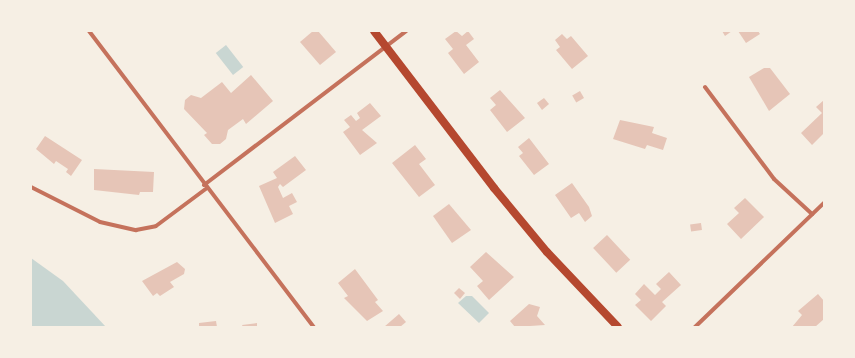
<!DOCTYPE html>
<style>
body{margin:0}
#map{position:relative;width:855px;height:358px;overflow:hidden;background:#f6efe4;font-family:"Exo 2",sans-serif}
div>[style]{position:absolute}
.water>*{inset:0;background:#c9d6d2;transform-origin:0 0}
.building>*{inset:0;background:#e6c5b7;transform-origin:0 0}
.minor>*{height:4px;margin:-2px;padding:0 2px;transform-origin:2px;border-radius:2px;background:#c5725c}
.secondary>*{height:8px;margin:-4px;padding:0 4px;transform-origin:4px;border-radius:4px;background:#b5482f}
span{translate:-50% -50%;white-space:nowrap;text-align:center;line-height:1.15;-webkit-text-stroke:3.5px #f6efe4;paint-order:stroke}
.frame{position:absolute;inset:0;border:32px solid #f6efe4;pointer-events:none}
</style>
<div id="map">
<div class="water">
<div style="left:226px;top:45px;width:28px;height:13px;rotate:52deg"></div>
<div style="clip-path:polygon(31px 258px,63px 281px,106px 327px,31px 327px)"></div>
<div style="clip-path:polygon(466px 296px,472px 296px,489px 313px,479px 323px,458px 303px)"></div>
</div>
<div class="building">
<div style="clip-path:polygon(313px 31px,318px 31px,336px 52px,320px 65px,300px 42px)"></div>
<div style="clip-path:polygon(456px 31px,462px 36px,468px 31px,474px 39px,466px 45px,479px 62px,464px 74px,448px 53px,453px 49px,445px 39px)"></div>
<div style="clip-path:polygon(722px 31px,732px 31px,725px 36px)"></div>
<div style="clip-path:polygon(738px 31px,758px 31px,760px 34px,746px 43px)"></div>
<div style="clip-path:polygon(562px 34px,567px 39px,571px 36px,588px 56px,572px 69px,556px 50px,560px 47px,555px 40px)"></div>
<div style="clip-path:polygon(764px 68px,770px 68px,790px 94px,769px 111px,749px 77px)"></div>
<div style="clip-path:polygon(251px 75px,273px 101px,246px 124px,243px 119px,228px 130px,226px 139px,220px 144px,212px 144px,204px 135px,207px 133px,184px 109px,185px 100px,191px 95px,201px 98px,222px 82px,231px 93px)"></div>
<div style="clip-path:polygon(500px 90px,525px 118px,507px 132px,490px 110px,496px 105px,490px 98px)"></div>
<div style="left:580px;top:91px;width:8px;height:9px;rotate:60deg"></div>
<div style="clip-path:polygon(544px 98px,549px 104px,542px 110px,537px 103px)"></div>
<div style="clip-path:polygon(824px 100px,824px 133px,812px 145px,801px 133px,822px 113px,816px 107px)"></div>
<div style="clip-path:polygon(370px 103px,381px 116px,362px 130px,377px 143px,360px 155px,343px 132px,350px 127px,344px 120px,351px 115px,356px 121px,360px 118px,357px 113px)"></div>
<div style="clip-path:polygon(620px 120px,654px 127px,652px 133px,667px 138px,663px 150px,647px 145px,645px 149px,613px 139px)"></div>
<div style="clip-path:polygon(45px 136px,82px 160px,71px 176px,66px 172px,68px 169px,56px 161px,54px 164px,36px 149px)"></div>
<div style="clip-path:polygon(529px 138px,549px 164px,534px 175px,519px 156px,523px 153px,518px 147px)"></div>
<div style="clip-path:polygon(415px 145px,426px 159px,419px 164px,435px 185px,419px 197px,392px 163px)"></div>
<div style="clip-path:polygon(295px 156px,306px 170px,283px 187px,280px 184px,278px 187px,283px 198px,292px 193px,297px 202px,289px 206px,293px 214px,275px 223px,259px 186px,277px 178px,273px 172px)"></div>
<div style="clip-path:polygon(94px 169px,154px 172px,153px 192px,140px 192px,139px 195px,94px 190px)"></div>
<div style="clip-path:polygon(572px 183px,589px 207px,592px 216px,585px 222px,579px 213px,571px 218px,555px 195px)"></div>
<div style="clip-path:polygon(745px 198px,764px 217px,741px 239px,727px 224px,739px 213px,734px 208px)"></div>
<div style="clip-path:polygon(449px 204px,471px 230px,452px 243px,433px 216px)"></div>
<div style="left:701px;top:223px;width:7px;height:11px;rotate:82deg"></div>
<div style="left:607px;top:235px;width:34px;height:19px;rotate:47deg"></div>
<div style="clip-path:polygon(486px 252px,514px 277px,489px 300px,477px 286px,483px 281px,470px 267px)"></div>
<div style="clip-path:polygon(177px 262px,185px 269px,184px 274px,170px 282px,174px 287px,160px 296px,157px 293px,153px 296px,142px 281px)"></div>
<div style="clip-path:polygon(355px 269px,378px 300px,375px 302px,383px 311px,367px 321px,344px 298px,348px 296px,338px 283px)"></div>
<div style="clip-path:polygon(669px 272px,681px 285px,662px 302px,666px 306px,651px 321px,635px 305px,641px 300px,635px 294px,644px 284px,655px 295px,661px 289px,656px 284px)"></div>
<div style="clip-path:polygon(459px 288px,465px 293px,460px 299px,454px 293px)"></div>
<div style="clip-path:polygon(818px 294px,824px 301px,824px 319px,815px 327px,792px 327px,802px 315px,798px 311px)"></div>
<div style="clip-path:polygon(529px 304px,540px 307px,537px 316px,545px 325px,515px 327px,510px 321px)"></div>
<div style="clip-path:polygon(399px 314px,406px 322px,400px 327px,384px 327px)"></div>
<div style="clip-path:polygon(216px 321px,217px 327px,199px 327px,199px 323px)"></div>
<div style="clip-path:polygon(257px 323px,257px 327px,243px 327px,242px 325px)"></div>
</div>
<div class="minor">
<div style="left:89px;top:31px;width:372px;rotate:52.8deg"></div>
<div style="left:705px;top:87px;width:115px;rotate:53.1deg"></div>
<div style="left:774px;top:179px;width:52px;rotate:42.6deg"></div>
<div style="left:204px;top:185px;width:254px;rotate:-37.3deg"></div>
<div style="left:31px;top:187px;width:77px;rotate:26.9deg"></div>
<div style="left:100px;top:222px;width:37px;rotate:13deg"></div>
<div style="left:136px;top:230px;width:20px;rotate:-11deg"></div>
<div style="left:156px;top:226px;width:64px;rotate:-36.7deg"></div>
<div style="left:695px;top:327px;width:179px;rotate:-43.9deg"></div>
</div>
<div class="secondary">
<div style="left:374px;top:31px;width:198px;rotate:52.6deg"></div>
<div style="left:494px;top:188px;width:83px;rotate:50.4deg"></div>
<div style="left:547px;top:252px;width:103px;rotate:46.6deg"></div>
</div>
<div class="frame"></div>
</div>
